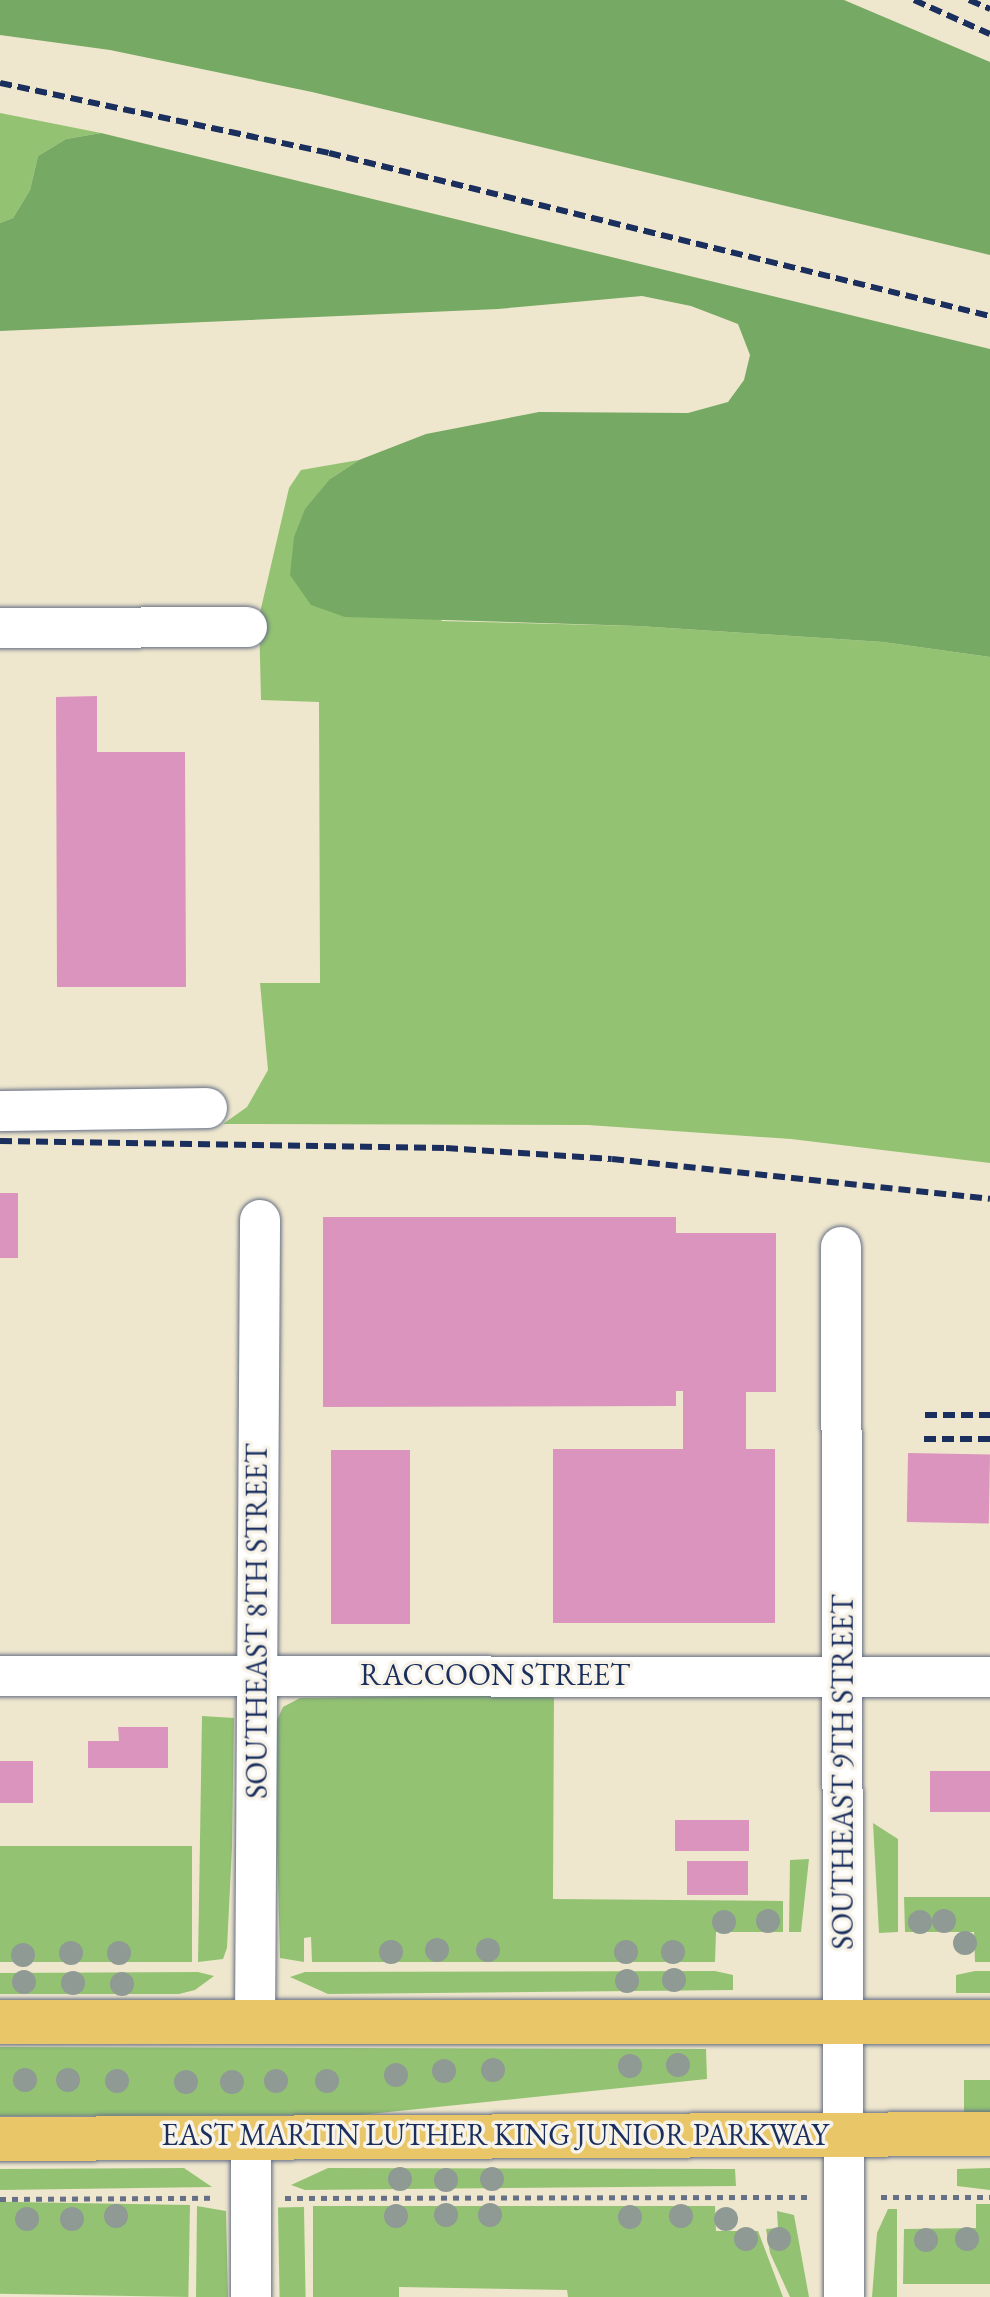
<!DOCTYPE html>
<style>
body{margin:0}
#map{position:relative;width:990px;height:2297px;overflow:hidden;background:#efe7cd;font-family:"EB Garamond",serif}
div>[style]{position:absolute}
.green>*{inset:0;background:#93c372;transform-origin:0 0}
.forest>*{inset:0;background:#76a964}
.building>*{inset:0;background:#da94bd;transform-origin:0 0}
.path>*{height:5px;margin-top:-2.5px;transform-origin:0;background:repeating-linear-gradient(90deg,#656f85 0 6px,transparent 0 12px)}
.roads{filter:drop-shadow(0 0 2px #656f85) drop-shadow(0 0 2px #656f85)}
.street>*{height:40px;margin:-20px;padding:0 20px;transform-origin:20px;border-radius:20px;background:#fff}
.primary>*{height:44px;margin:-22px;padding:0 22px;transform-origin:22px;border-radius:22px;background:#e9c769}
.rail>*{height:6px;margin-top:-3px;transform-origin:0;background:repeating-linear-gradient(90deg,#1b2f5e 0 12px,transparent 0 18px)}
.trees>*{width:24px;height:24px;margin:-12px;border-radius:50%;background:#8e9a93}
span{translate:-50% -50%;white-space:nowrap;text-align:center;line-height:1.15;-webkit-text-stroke:7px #f7f3e8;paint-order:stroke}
.street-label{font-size:30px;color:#1b2f5e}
</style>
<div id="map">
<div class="green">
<div style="clip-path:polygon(0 113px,101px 133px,66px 139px,38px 156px,30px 190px,13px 218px,0 223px)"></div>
<div style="clip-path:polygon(359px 460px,330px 479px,442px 621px,638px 626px,883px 642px,990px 657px,990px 1163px,791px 1139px,588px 1125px,223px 1124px,247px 1107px,268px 1070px,260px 983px,320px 983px,319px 702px,261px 700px,259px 617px,289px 488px,301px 470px)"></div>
<div style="clip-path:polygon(554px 1694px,553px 1899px,783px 1901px,783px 1932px,716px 1932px,715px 1962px,312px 1962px,311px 1937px,304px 1938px,304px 1962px,280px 1958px,274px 1727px,283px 1707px,300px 1698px)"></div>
<div style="clip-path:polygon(202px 1716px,234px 1718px,232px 1847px,227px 1948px,223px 1959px,198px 1962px)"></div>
<div style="clip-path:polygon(873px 1823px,898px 1839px,898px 1932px,879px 1933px)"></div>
<div style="left:0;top:1846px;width:192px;height:116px"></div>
<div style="clip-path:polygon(809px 1859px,801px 1932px,789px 1932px,790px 1860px)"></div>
<div style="clip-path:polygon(904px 1897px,990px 1897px,990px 1962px,975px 1962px,974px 1932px,905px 1932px)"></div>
<div style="clip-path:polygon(715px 1971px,733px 1975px,733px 1990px,328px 1994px,290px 1977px,305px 1972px)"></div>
<div style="clip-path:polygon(975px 1971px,990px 1971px,990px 1993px,956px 1993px,956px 1975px)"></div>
<div style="clip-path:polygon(198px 1972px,214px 1976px,195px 1990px,179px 1994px,0 1994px,0 1973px)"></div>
<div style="clip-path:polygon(0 2047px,706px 2049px,707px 2079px,360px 2115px,0 2116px)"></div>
<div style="left:990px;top:2080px;width:34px;height:26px;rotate:90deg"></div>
<div style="clip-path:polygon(184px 2168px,212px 2187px,0 2190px,0 2169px)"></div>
<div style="clip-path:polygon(328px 2168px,735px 2169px,736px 2186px,305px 2190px,291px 2185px)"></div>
<div style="clip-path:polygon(990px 2168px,990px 2190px,957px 2186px,957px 2169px)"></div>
<div style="clip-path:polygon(976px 2204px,990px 2204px,990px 2284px,903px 2284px,904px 2229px,976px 2228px)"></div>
<div style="left:190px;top:2205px;width:92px;height:190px;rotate:91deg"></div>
<div style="clip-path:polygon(197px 2206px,226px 2211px,228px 2297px,196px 2297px)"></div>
<div style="clip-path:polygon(313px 2206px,715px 2206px,716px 2231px,758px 2231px,783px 2297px,568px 2297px,567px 2290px,399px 2287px,399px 2297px,313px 2297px)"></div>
<div style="left:304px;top:2207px;width:90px;height:26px;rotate:89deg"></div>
<div style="clip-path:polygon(888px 2209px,897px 2209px,897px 2297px,872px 2297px,877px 2233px)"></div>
<div style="clip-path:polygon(777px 2211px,794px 2215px,809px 2297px,790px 2297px,770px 2253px,766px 2229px,778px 2228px)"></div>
</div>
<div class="forest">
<div style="clip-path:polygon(0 0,844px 0,990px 62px,990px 255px,312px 92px,110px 50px,0 35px)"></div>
<div style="clip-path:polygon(101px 133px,990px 349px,990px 657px,883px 642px,638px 626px,345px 617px,311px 605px,290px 575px,294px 537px,305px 509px,330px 479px,359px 460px,426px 434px,539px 412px,688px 413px,728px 402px,744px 380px,750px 355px,738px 324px,691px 306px,642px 296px,498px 309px,0 331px,0 223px,13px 218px,30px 190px,38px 156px,66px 139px)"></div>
</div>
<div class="building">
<div style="clip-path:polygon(97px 696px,97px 752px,185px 752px,186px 987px,57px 987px,56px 697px)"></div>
<div style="left:0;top:1193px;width:18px;height:65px"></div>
<div style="clip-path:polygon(323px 1217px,676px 1217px,676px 1233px,776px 1233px,776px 1392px,746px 1392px,746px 1449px,775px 1449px,775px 1623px,553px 1623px,553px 1449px,683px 1449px,683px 1391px,676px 1391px,676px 1406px,323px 1407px)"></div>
<div style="left:331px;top:1450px;width:79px;height:174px"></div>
<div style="left:908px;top:1453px;width:82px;height:69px;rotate:1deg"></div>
<div style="clip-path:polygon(118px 1727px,168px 1727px,168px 1768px,88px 1768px,88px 1741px,119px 1741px)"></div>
<div style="left:0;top:1761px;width:33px;height:42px"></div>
<div style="left:930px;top:1771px;width:60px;height:41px"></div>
<div style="left:749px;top:1820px;width:31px;height:74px;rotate:90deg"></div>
<div style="left:687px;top:1861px;width:61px;height:34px"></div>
</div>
<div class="path">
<div style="left:881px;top:2197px;width:109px"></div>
<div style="left:285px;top:2198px;width:522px;rotate:-0.11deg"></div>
<div style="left:0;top:2199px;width:215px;rotate:-0.3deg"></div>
</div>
<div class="roads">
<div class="street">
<div style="left:0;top:628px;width:247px;rotate:-0.2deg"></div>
<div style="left:0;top:1111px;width:207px;rotate:-0.8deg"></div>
<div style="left:841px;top:1247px;width:1050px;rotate:89.84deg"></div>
<div style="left:0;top:1676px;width:990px;rotate:0.06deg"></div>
<div style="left:255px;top:2022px;width:802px;rotate:-89.64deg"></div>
<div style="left:251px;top:2137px;width:160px;rotate:90deg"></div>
</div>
<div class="primary">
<div style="left:0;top:2022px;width:990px"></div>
<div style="left:0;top:2139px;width:990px;rotate:-0.29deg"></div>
</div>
</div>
<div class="rail">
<div style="left:914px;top:0;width:83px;rotate:24.1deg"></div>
<div style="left:969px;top:0;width:23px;rotate:23deg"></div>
<div style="left:0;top:83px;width:336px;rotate:12deg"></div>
<div style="left:329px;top:153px;width:681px;rotate:13.85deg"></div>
<div style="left:0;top:1141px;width:446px;rotate:0.9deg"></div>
<div style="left:446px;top:1148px;width:166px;rotate:3.8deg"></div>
<div style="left:612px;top:1159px;width:380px;rotate:6deg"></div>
<div style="left:925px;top:1415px;width:65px"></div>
<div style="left:924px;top:1439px;width:66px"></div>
</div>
<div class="trees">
<div style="left:768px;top:1921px"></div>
<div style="left:944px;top:1921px"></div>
<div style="left:724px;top:1922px"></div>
<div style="left:920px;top:1922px"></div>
<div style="left:965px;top:1943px"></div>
<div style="left:437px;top:1950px"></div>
<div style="left:488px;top:1950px"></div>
<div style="left:391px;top:1952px"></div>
<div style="left:626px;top:1952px"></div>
<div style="left:673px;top:1952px"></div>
<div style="left:71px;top:1953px"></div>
<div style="left:119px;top:1953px"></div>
<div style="left:23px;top:1955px"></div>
<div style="left:674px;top:1980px"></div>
<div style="left:627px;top:1981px"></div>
<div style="left:24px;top:1982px"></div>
<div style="left:73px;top:1983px"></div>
<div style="left:122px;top:1984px"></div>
<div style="left:678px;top:2065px"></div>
<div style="left:630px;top:2066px"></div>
<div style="left:493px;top:2070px"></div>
<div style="left:444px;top:2071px"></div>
<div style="left:396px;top:2075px"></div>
<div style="left:25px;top:2080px"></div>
<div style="left:68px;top:2080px"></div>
<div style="left:117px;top:2081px"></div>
<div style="left:276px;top:2081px"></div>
<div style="left:327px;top:2081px"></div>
<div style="left:186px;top:2082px"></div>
<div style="left:232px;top:2082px"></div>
<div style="left:400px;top:2179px"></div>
<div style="left:492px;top:2179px"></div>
<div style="left:446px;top:2180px"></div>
<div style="left:446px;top:2215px"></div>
<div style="left:490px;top:2215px"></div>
<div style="left:116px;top:2216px"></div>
<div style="left:396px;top:2216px"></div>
<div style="left:681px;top:2216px"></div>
<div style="left:630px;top:2217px"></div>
<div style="left:27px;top:2219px"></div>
<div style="left:72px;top:2219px"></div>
<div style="left:726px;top:2219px"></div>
<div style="left:746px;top:2239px"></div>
<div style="left:779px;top:2239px"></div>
<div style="left:967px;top:2239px"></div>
<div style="left:926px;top:2240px"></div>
</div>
<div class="street-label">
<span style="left:257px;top:1621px;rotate:-90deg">SOUTHEAST 8TH STREET</span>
<span style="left:495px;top:1675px">RACCOON STREET</span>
<span style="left:843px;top:1772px;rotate:-90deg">SOUTHEAST 9TH STREET</span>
<span style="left:495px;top:2135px">EAST MARTIN LUTHER KING JUNIOR PARKWAY</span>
</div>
</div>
